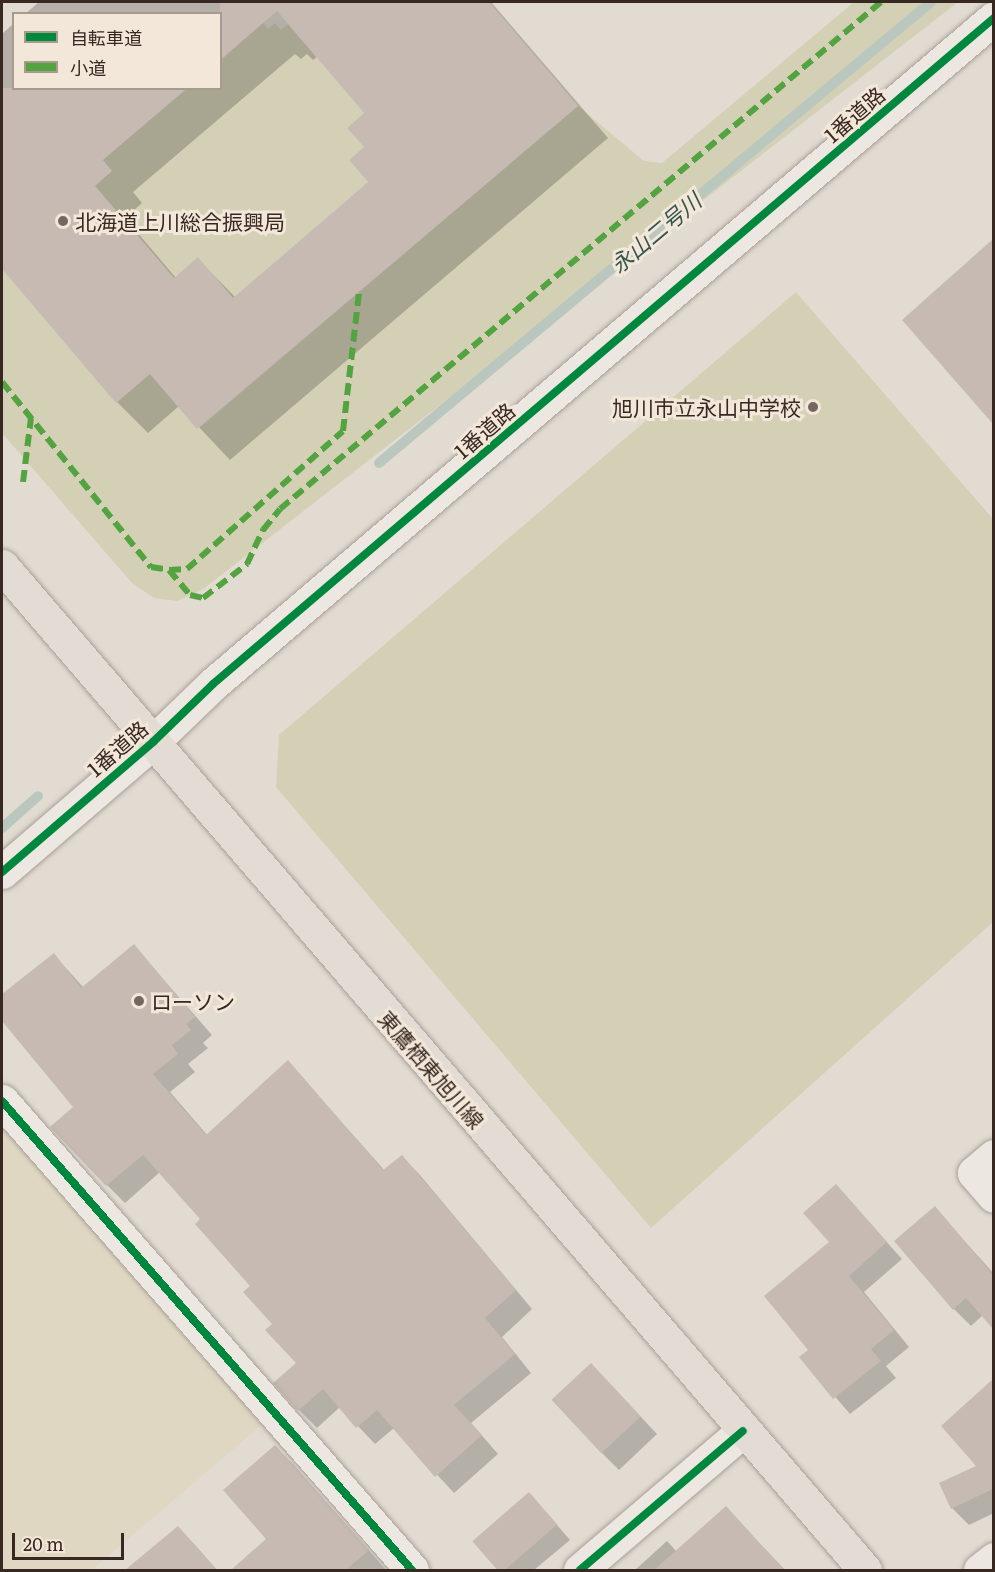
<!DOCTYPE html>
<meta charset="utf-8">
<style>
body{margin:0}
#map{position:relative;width:995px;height:1572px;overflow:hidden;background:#e2dbd1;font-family:Literata,"Noto Sans JP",serif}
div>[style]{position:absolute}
.farmland>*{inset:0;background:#e0d7c3}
.green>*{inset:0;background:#d3d0b5}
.shadow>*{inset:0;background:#0003}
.stream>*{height:10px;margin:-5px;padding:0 5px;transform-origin:5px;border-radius:5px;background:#bac7be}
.building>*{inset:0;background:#c6bab2;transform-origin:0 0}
.roads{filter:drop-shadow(0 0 2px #a8a199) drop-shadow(0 0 2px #a8a199)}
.street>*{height:33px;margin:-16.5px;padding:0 16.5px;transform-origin:16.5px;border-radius:16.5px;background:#ece7e1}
.secondary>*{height:33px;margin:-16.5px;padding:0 16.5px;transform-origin:16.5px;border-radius:16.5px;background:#ece7e1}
.primary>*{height:33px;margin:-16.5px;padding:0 16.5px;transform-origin:16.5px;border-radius:16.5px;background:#e3dcd4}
.quiet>*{height:6px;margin-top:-3px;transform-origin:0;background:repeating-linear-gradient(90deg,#53a341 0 12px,transparent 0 18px)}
.cycleway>*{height:8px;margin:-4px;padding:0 4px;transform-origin:4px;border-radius:4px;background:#00873e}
.dots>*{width:16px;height:16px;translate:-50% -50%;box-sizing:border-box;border:3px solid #f2e7d8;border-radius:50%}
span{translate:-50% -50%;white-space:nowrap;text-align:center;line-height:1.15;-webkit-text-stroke:6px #f2e7d8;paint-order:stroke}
.street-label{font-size:21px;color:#372922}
.poi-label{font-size:21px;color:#372922}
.left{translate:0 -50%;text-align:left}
.right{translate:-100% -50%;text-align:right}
.water-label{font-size:22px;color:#32554e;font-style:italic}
.frame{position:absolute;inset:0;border:3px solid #372922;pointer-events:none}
.legend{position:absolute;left:12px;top:12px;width:210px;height:78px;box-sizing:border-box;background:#f2e7d8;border:2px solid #a79b8f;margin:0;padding:8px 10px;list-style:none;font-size:18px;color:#372922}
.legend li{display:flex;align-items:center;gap:12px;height:30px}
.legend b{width:30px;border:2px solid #a79b8f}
.scale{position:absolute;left:12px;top:1533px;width:112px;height:27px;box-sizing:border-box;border:3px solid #372922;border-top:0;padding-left:8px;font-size:18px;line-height:21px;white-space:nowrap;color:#372922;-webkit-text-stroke:4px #f2e7d8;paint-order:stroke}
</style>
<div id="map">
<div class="farmland">
<div style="clip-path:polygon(2px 1118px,264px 1423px,92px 1570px,2px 1570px)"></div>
</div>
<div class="green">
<div style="clip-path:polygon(854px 2px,958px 2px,202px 590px,177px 601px,154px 598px,132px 583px,2px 433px,2px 269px,116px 402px,150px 374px,198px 429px,578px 106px,644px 161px,662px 163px)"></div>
<div style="clip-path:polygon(263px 23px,268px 29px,275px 23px,281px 30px,288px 24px,364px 113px,347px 128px,364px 147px,349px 160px,368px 182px,233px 298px,198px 257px,174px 278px,95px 186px,98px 155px,126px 140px,187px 89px,220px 88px,221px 60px)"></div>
<div style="clip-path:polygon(796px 292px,993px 519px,993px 922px,651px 1228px,276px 787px,279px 735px)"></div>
</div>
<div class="shadow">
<div style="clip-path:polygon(evenodd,39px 2px,491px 2px,608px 138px,230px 460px,179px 406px,148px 433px,117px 402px,2px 267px,2px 34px,14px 23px,14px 88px,220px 88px,220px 14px,25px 14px,39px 2px,295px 54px,301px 59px,307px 54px,313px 60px,318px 56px,366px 113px,366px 147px,370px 183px,235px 297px,198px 259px,176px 278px,125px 218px,142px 203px,133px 192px,295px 54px)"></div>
<div style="clip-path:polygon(994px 241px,994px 421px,904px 320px)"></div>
<div style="clip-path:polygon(134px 946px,212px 1035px,203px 1043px,208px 1048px,188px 1064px,195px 1072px,170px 1092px,208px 1136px,288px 1062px,385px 1171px,402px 1157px,419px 1174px,532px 1309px,502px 1337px,531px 1373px,471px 1423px,498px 1454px,454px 1493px,394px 1428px,375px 1444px,340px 1407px,317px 1428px,299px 1410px,276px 1383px,298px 1364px,252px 1286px,202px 1220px,160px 1172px,125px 1203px,107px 1185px,91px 1167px,75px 1107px,3px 1021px,2px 996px,54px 955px,83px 987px)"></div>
<div style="clip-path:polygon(836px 1186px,902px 1259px,864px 1292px,909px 1347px,886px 1366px,896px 1378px,850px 1414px,801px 1357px,810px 1350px,831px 1242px)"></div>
<div style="clip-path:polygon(935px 1208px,994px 1274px,994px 1327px,983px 1315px,971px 1326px,954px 1309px)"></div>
<div style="clip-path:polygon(994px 1381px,994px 1513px,969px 1525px,952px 1508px,941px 1484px,979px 1466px,943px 1427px)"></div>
<div style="clip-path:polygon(608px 1382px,657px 1434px,619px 1470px,602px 1453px)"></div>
<div style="clip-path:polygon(275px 1447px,292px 1463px,386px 1570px,233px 1570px,268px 1539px)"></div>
<div style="clip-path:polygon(726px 1508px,785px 1570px,635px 1570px,667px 1541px,677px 1552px)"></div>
<div style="clip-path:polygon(543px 1509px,570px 1540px,534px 1570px,501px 1570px,475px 1540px)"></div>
<div style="clip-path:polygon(178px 1528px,194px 1544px,217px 1570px,143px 1570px,137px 1564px)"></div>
</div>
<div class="stream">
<div style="left:379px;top:463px;width:719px;rotate:-39.87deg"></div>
<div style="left:2px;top:828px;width:48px;rotate:-41.6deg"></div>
</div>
<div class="building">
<div style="clip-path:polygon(220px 2px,489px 2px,578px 106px,197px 429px,150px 374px,116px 403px,2px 269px,2px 88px,187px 88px,103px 160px,112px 171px,95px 186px,174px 278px,198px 257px,233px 298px,368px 182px,349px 160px,364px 147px,347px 128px,364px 113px,277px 11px,220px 60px)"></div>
<div style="clip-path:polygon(993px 239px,993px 424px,902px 320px)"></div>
<div style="clip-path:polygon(134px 944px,195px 1017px,186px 1024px,191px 1030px,172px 1045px,178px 1054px,153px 1074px,206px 1135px,288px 1060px,383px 1170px,402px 1155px,516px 1290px,485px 1318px,515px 1354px,454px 1405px,482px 1435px,435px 1477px,377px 1410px,356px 1428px,323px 1389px,298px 1411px,273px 1383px,296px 1363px,265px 1330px,272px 1324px,243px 1292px,250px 1286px,195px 1224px,200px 1219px,143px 1155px,106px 1186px,50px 1127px,73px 1107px,2px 1021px,2px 994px,54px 953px,81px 988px)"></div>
<div style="clip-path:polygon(836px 1184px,887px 1242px,849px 1276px,894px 1330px,871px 1349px,881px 1361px,833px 1399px,799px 1357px,808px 1350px,764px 1296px,829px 1242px,803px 1213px)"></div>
<div style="clip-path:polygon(935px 1206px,993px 1275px,993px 1329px,966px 1298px,953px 1310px,894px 1241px)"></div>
<div style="left:591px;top:1363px;width:73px;height:54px;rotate:47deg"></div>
<div style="clip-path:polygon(993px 1379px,993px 1489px,951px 1509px,939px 1483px,976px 1466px,941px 1426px)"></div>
<div style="clip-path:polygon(275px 1445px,369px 1550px,346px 1570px,231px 1570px,266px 1539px,223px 1490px)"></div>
<div style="left:529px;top:1492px;width:43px;height:75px;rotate:49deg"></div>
<div style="clip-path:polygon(726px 1506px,784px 1570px,654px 1570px)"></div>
<div style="clip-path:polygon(178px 1526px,217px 1570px,125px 1570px)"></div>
</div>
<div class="roads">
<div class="street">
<div style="left:2px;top:1101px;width:623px;rotate:48.84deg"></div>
<div style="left:994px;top:1156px;width:26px;rotate:140deg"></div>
<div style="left:974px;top:1173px;width:30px;rotate:49deg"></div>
<div style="left:580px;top:1570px;width:214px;rotate:-40.5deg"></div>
<div style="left:980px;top:1570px;width:18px;rotate:-38deg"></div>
</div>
<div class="secondary">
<div style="left:2px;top:872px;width:199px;rotate:-40.7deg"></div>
<div style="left:153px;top:742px;width:83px;rotate:-44deg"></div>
<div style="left:213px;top:684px;width:1026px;rotate:-40.46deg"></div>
</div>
<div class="primary">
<div style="left:2px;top:566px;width:1324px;rotate:49.32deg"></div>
</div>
</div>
<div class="quiet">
<div style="left:2px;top:382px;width:238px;rotate:51.2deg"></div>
<div style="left:151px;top:567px;width:18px;rotate:9deg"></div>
<div style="left:169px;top:570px;width:18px;rotate:-3deg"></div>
<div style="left:187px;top:569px;width:208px;rotate:-41.5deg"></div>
<div style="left:343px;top:431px;width:140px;rotate:-83.4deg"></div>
<div style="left:23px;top:482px;width:64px;rotate:-82.9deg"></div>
<div style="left:169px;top:570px;width:33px;rotate:50deg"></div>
<div style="left:190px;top:595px;width:13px;rotate:13deg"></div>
<div style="left:203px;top:598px;width:56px;rotate:-37.7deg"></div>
<div style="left:247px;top:564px;width:38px;rotate:-65deg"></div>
<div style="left:263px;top:530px;width:27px;rotate:-51deg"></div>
<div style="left:280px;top:509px;width:786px;rotate:-40.15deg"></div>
</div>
<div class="cycleway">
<div style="left:2px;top:872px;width:199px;rotate:-40.7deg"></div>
<div style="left:153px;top:742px;width:83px;rotate:-44deg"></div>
<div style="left:213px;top:684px;width:1026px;rotate:-40.46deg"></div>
<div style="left:2px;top:1101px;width:623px;rotate:48.84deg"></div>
<div style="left:580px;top:1570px;width:214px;rotate:-40.5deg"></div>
</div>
<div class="dots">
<div style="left:63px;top:221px;background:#73675f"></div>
<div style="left:813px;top:407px;background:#73675f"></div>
<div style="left:139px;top:1001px;background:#73675f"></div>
</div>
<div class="street-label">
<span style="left:854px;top:114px;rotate:-41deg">1番道路</span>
<span style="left:484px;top:430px;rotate:-41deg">1番道路</span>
<span style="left:117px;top:748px;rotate:-41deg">1番道路</span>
<span style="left:432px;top:1069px;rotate:49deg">東鷹栖東旭川線</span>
</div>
<div class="poi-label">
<span class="left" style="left:75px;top:221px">北海道上川総合振興局</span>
<span class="right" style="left:801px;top:407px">旭川市立永山中学校</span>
<span class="left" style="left:151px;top:1001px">ローソン</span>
</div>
<div class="water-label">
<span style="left:655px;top:232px;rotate:-40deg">永山二号川</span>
</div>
<div class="frame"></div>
<ul class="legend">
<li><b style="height:8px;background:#00873e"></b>自転車道</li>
<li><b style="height:8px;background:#53a341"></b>小道</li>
</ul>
<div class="scale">20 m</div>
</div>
